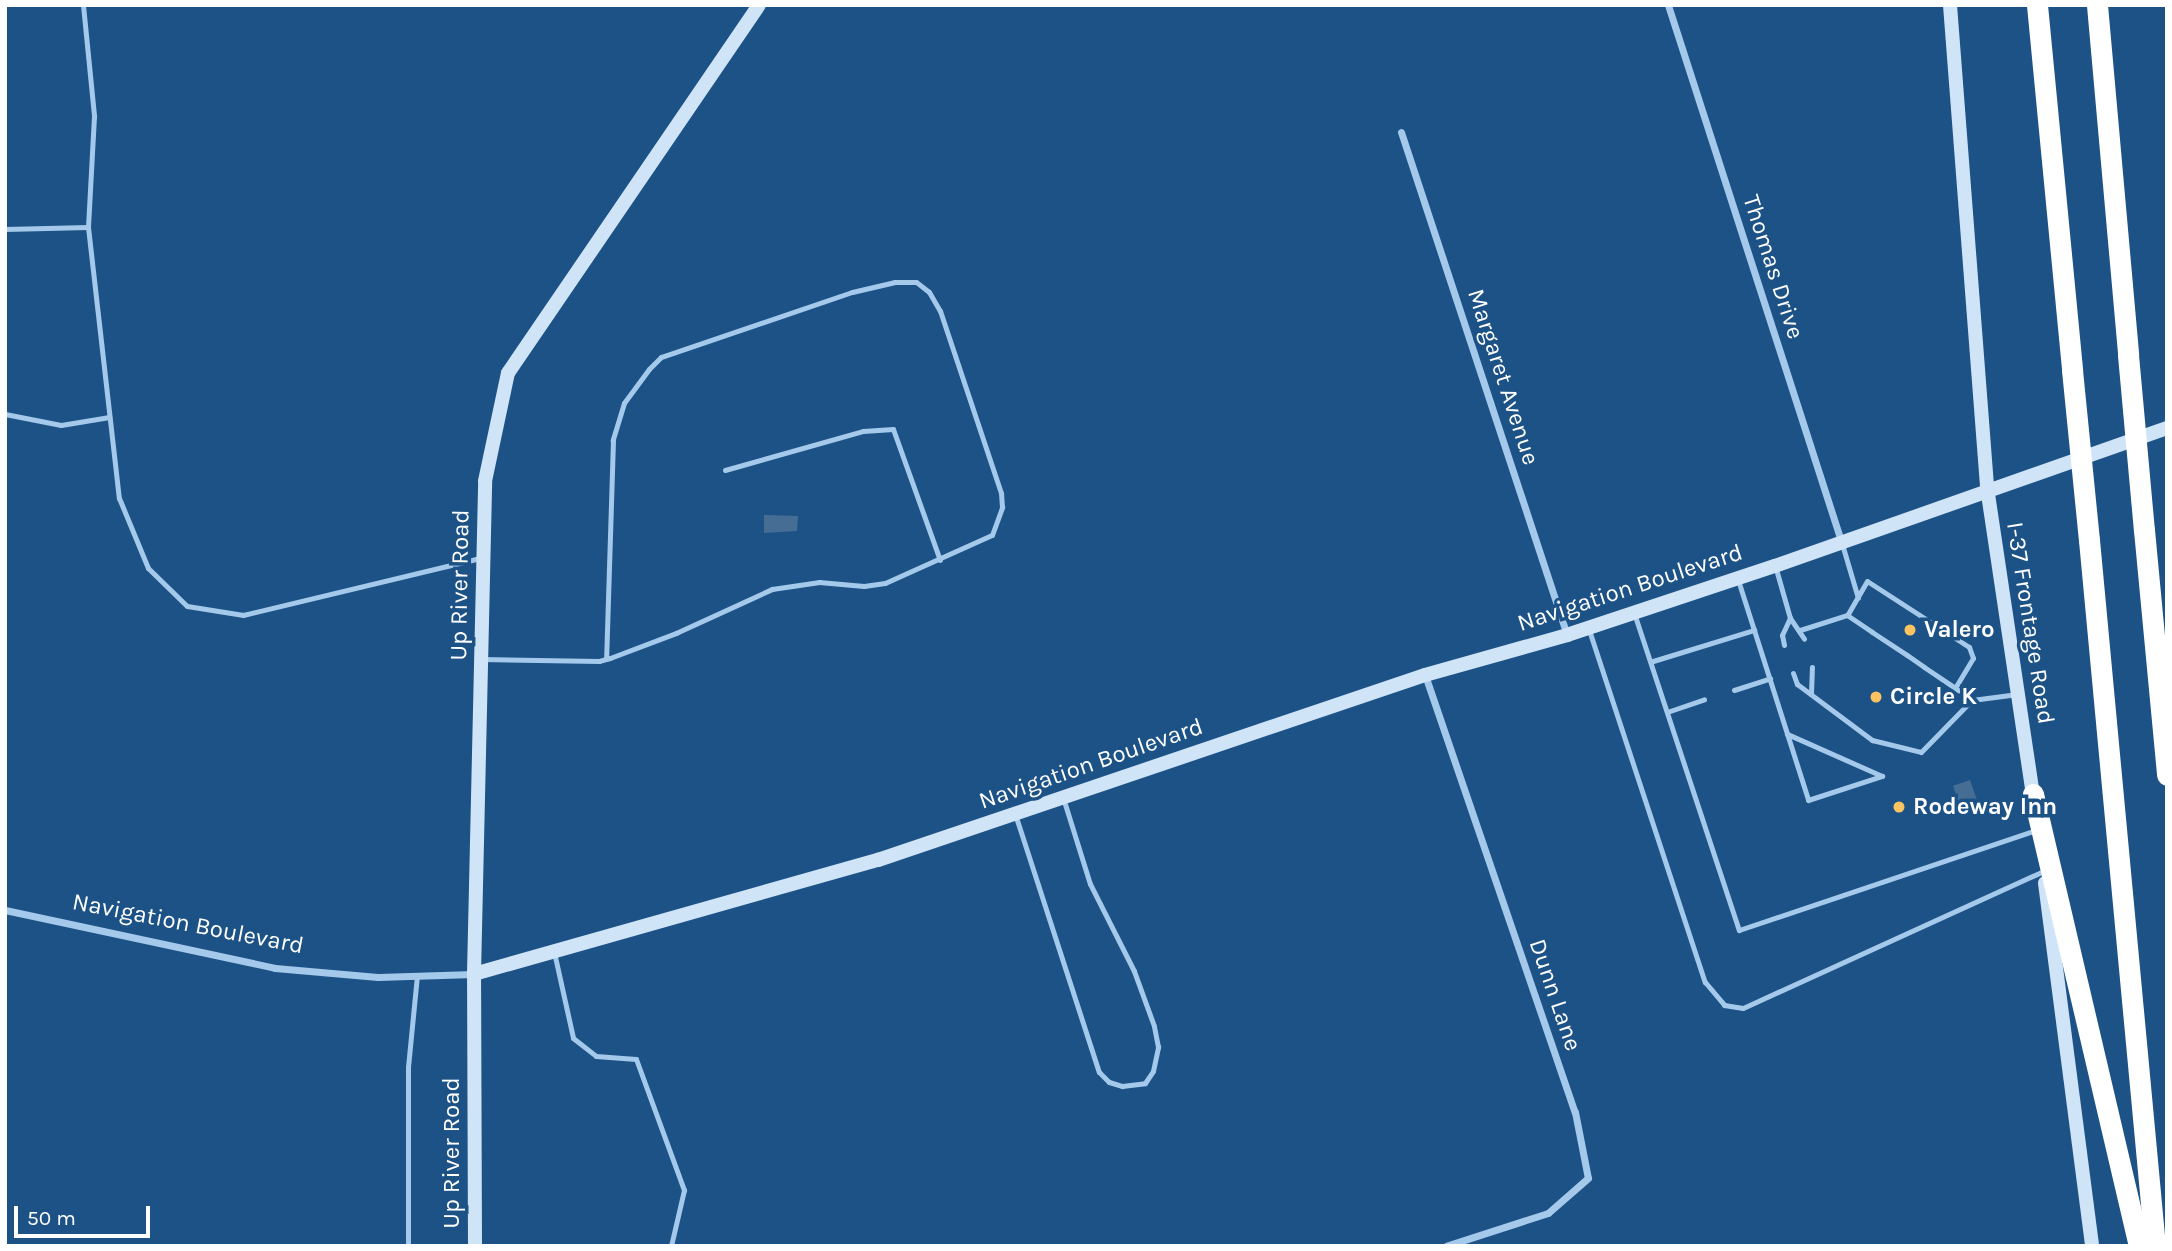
<!DOCTYPE html>
<style>
body{margin:0}
#map{position:relative;width:2172px;height:1251px;overflow:hidden;background:#1c5286;font-family:Karla,sans-serif}
div>[style]{position:absolute}
.water>*{inset:0;background:#466e94;transform-origin:0 0}
.lane>*{height:5px;margin:-2.5px;padding:0 2.5px;transform-origin:2.5px;border-radius:2.5px;background:#a4c9eb}
.street>*{height:7px;margin:-3.5px;padding:0 3.5px;transform-origin:3.5px;border-radius:3.5px;background:#a4c9eb}
.secondary>*{height:14px;margin:-7px;padding:0 7px;transform-origin:7px;border-radius:7px;background:#d0e4f8}
.highway>*{height:21px;margin:-10.5px;padding:0 10.5px;transform-origin:10.5px;border-radius:10.5px;background:#fff}
.highway-bridge>*{height:21px;margin:-10.5px;padding:0 10.5px;transform-origin:10.5px;border-radius:10.5px;background:#fff}
.dots>*{width:19px;height:19px;translate:-50% -50%;box-sizing:border-box;border:4px solid #1c5286;border-radius:50%}
span{translate:-50% -50%;white-space:nowrap;text-align:center;line-height:1.15;-webkit-text-stroke:7px #1c5286;paint-order:stroke}
.street-label{font-size:24px;color:#fff}
.poi-label{font-size:24px;color:#fff;font-weight:700}
.left{translate:0 -50%;text-align:left}
.frame{position:absolute;inset:0;border:7px solid #fff;pointer-events:none}
.scale{position:absolute;left:14px;top:1206px;width:136px;height:32px;box-sizing:border-box;border:4px solid #fff;border-top:0;padding-left:9px;font-size:21px;line-height:24px;white-space:nowrap;color:#fff;-webkit-text-stroke:5px #1c5286;paint-order:stroke}
</style>
<div id="map">
<div class="water">
<div style="clip-path:polygon(764px 515px,798px 516px,797px 531px,764px 533px)"></div>
<div style="left:1970px;top:780px;width:31px;height:18px;rotate:71deg"></div>
</div>
<div class="lane">
<div style="left:83px;top:5px;width:112px;rotate:84.3deg"></div>
<div style="left:94px;top:116px;width:111px;rotate:93.1deg"></div>
<div style="left:5px;top:229px;width:83px;rotate:-1.4deg"></div>
<div style="left:88px;top:227px;width:273px;rotate:83.5deg"></div>
<div style="left:119px;top:498px;width:76px;rotate:67.5deg"></div>
<div style="left:148px;top:568px;width:54px;rotate:44.3deg"></div>
<div style="left:187px;top:606px;width:57px;rotate:9.1deg"></div>
<div style="left:243px;top:615px;width:244px;rotate:-13.5deg"></div>
<div style="left:5px;top:414px;width:57px;rotate:11.1deg"></div>
<div style="left:61px;top:425px;width:49px;rotate:-9.5deg"></div>
<div style="left:725px;top:470px;width:143px;rotate:-15.8deg"></div>
<div style="left:863px;top:431px;width:30px;rotate:-4deg"></div>
<div style="left:893px;top:429px;width:139px;rotate:70.3deg"></div>
<div style="left:1842px;top:544px;width:56px;rotate:73.5deg"></div>
<div style="left:1776px;top:569px;width:51px;rotate:74.1deg"></div>
<div style="left:1790px;top:618px;width:25px;rotate:56deg"></div>
<div style="left:1738px;top:580px;width:231px;rotate:72.3deg"></div>
<div style="left:1808px;top:800px;width:78px;rotate:-18deg"></div>
<div style="left:1882px;top:776px;width:104px;rotate:-156.1deg"></div>
<div style="left:1635px;top:616px;width:331px;rotate:71.7deg"></div>
<div style="left:1739px;top:930px;width:313px;rotate:-18.6deg"></div>
<div style="left:1589px;top:630px;width:371px;rotate:71.8deg"></div>
<div style="left:1705px;top:982px;width:30px;rotate:50deg"></div>
<div style="left:1724px;top:1005px;width:19px;rotate:9deg"></div>
<div style="left:1743px;top:1008px;width:330px;rotate:-24.5deg"></div>
<div style="left:1800px;top:630px;width:49px;rotate:-17.7deg"></div>
<div style="left:1784px;top:645px;width:10px;rotate:-101deg"></div>
<div style="left:1782px;top:635px;width:19px;rotate:-65deg"></div>
<div style="left:481px;top:659px;width:118px;rotate:1deg"></div>
<div style="left:599px;top:661px;width:7px;rotate:-16deg"></div>
<div style="left:606px;top:659px;width:4px;rotate:-14deg"></div>
<div style="left:610px;top:658px;width:71px;rotate:-20.7deg"></div>
<div style="left:676px;top:633px;width:106px;rotate:-24.6deg"></div>
<div style="left:772px;top:589px;width:48px;rotate:-8.5deg"></div>
<div style="left:819px;top:582px;width:45px;rotate:5.1deg"></div>
<div style="left:864px;top:586px;width:21px;rotate:-8deg"></div>
<div style="left:885px;top:583px;width:117px;rotate:-24.2deg"></div>
<div style="left:992px;top:535px;width:30px;rotate:-70deg"></div>
<div style="left:1002px;top:507px;width:14px;rotate:-94deg"></div>
<div style="left:1001px;top:493px;width:192px;rotate:-108.5deg"></div>
<div style="left:940px;top:311px;width:22px;rotate:-120deg"></div>
<div style="left:929px;top:292px;width:16px;rotate:-142deg"></div>
<div style="left:916px;top:282px;width:21px;rotate:180deg"></div>
<div style="left:895px;top:282px;width:44px;rotate:166.9deg"></div>
<div style="left:852px;top:292px;width:202px;rotate:161.2deg"></div>
<div style="left:661px;top:357px;width:17px;rotate:135deg"></div>
<div style="left:649px;top:369px;width:42px;rotate:126.3deg"></div>
<div style="left:624px;top:403px;width:39px;rotate:107deg"></div>
<div style="left:613px;top:440px;width:219px;rotate:91.8deg"></div>
<div style="left:1653px;top:661px;width:106px;rotate:-17.1deg"></div>
<div style="left:1793px;top:673px;width:12px;rotate:70deg"></div>
<div style="left:1797px;top:684px;width:94px;rotate:36.7deg"></div>
<div style="left:1872px;top:740px;width:50px;rotate:13.8deg"></div>
<div style="left:1921px;top:752px;width:73px;rotate:-45.6deg"></div>
<div style="left:1955px;top:688px;width:35px;rotate:-59deg"></div>
<div style="left:1973px;top:658px;width:12px;rotate:-110deg"></div>
<div style="left:1969px;top:647px;width:121px;rotate:-147.1deg"></div>
<div style="left:1867px;top:581px;width:39px;rotate:120deg"></div>
<div style="left:1847px;top:615px;width:30px;rotate:34deg"></div>
<div style="left:1872px;top:632px;width:42px;rotate:33.3deg"></div>
<div style="left:1907px;top:655px;width:21px;rotate:35deg"></div>
<div style="left:1924px;top:667px;width:37px;rotate:34deg"></div>
<div style="left:1955px;top:688px;width:21px;rotate:35deg"></div>
<div style="left:1972px;top:700px;width:46px;rotate:-7.4deg"></div>
<div style="left:1734px;top:690px;width:38px;rotate:-18deg"></div>
<div style="left:1811px;top:694px;width:27px;rotate:-88deg"></div>
<div style="left:1670px;top:711px;width:36px;rotate:-19deg"></div>
<div style="left:1016px;top:817px;width:268px;rotate:72deg"></div>
<div style="left:1099px;top:1072px;width:14px;rotate:45deg"></div>
<div style="left:1109px;top:1082px;width:14px;rotate:17deg"></div>
<div style="left:1122px;top:1086px;width:23px;rotate:-7deg"></div>
<div style="left:1145px;top:1083px;width:14px;rotate:-56deg"></div>
<div style="left:1153px;top:1071px;width:25px;rotate:-78deg"></div>
<div style="left:1158px;top:1047px;width:21px;rotate:-101deg"></div>
<div style="left:1154px;top:1026px;width:59px;rotate:-110deg"></div>
<div style="left:1134px;top:971px;width:97px;rotate:-116.8deg"></div>
<div style="left:1090px;top:884px;width:90px;rotate:-107.4deg"></div>
<div style="left:554px;top:952px;width:88px;rotate:77.5deg"></div>
<div style="left:573px;top:1038px;width:29px;rotate:38deg"></div>
<div style="left:596px;top:1056px;width:40px;rotate:4.3deg"></div>
<div style="left:636px;top:1059px;width:140px;rotate:69.9deg"></div>
<div style="left:684px;top:1190px;width:57px;rotate:103.1deg"></div>
<div style="left:408px;top:1246px;width:179px;rotate:-90deg"></div>
<div style="left:408px;top:1067px;width:91px;rotate:-84.4deg"></div>
</div>
<div class="street">
<div style="left:1668px;top:5px;width:563px;rotate:72.11deg"></div>
<div style="left:1401px;top:132px;width:530px;rotate:71.74deg"></div>
<div style="left:1425px;top:675px;width:462px;rotate:71.1deg"></div>
<div style="left:1575px;top:1112px;width:67px;rotate:78.9deg"></div>
<div style="left:1588px;top:1178px;width:53px;rotate:138.8deg"></div>
<div style="left:1548px;top:1213px;width:107px;rotate:162.1deg"></div>
<div style="left:5px;top:910px;width:276px;rotate:12.1deg"></div>
<div style="left:275px;top:968px;width:103px;rotate:5deg"></div>
<div style="left:378px;top:977px;width:96px;rotate:-1.8deg"></div>
</div>
<div class="secondary">
<div style="left:1950px;top:5px;width:490px;rotate:85.6deg"></div>
<div style="left:1988px;top:494px;width:309px;rotate:81.5deg"></div>
<div style="left:2045px;top:883px;width:366px;rotate:82.6deg"></div>
<div style="left:474px;top:974px;width:420px;rotate:-15.8deg"></div>
<div style="left:878px;top:860px;width:577px;rotate:-18.69deg"></div>
<div style="left:1425px;top:675px;width:148px;rotate:-15.7deg"></div>
<div style="left:1567px;top:635px;width:219px;rotate:-18.4deg"></div>
<div style="left:1775px;top:566px;width:416px;rotate:-19.4deg"></div>
<div style="left:475px;top:1246px;width:272px;rotate:-90.2deg"></div>
<div style="left:474px;top:974px;width:493px;rotate:-88.7deg"></div>
<div style="left:485px;top:481px;width:110px;rotate:-78deg"></div>
<div style="left:508px;top:373px;width:445px;rotate:-55.7deg"></div>
</div>
<div class="highway">
<div style="left:2037px;top:5px;width:367px;rotate:84.5deg"></div>
<div style="left:2097px;top:5px;width:351px;rotate:84.9deg"></div>
<div style="left:2144px;top:530px;width:246px;rotate:84.6deg"></div>
<div style="left:2089px;top:540px;width:709px;rotate:84.66deg"></div>
<div style="left:2033px;top:794px;width:464px;rotate:76.8deg"></div>
</div>
<div class="highway-bridge">
<div style="left:2128px;top:355px;width:176px;rotate:84.8deg"></div>
<div style="left:2072px;top:370px;width:171px;rotate:84.3deg"></div>
</div>
<div class="dots">
<div style="left:1910px;top:630px;background:#fcc461"></div>
<div style="left:1876px;top:697px;background:#fcc461"></div>
<div style="left:1899px;top:807px;background:#fcc461"></div>
</div>
<div class="street-label">
<span style="left:1773px;top:267px;rotate:72deg">Thomas Drive</span>
<span style="left:1503px;top:377px;rotate:72deg">Margaret Avenue</span>
<span style="left:460px;top:585px;rotate:-89deg">Up River Road</span>
<span style="left:1630px;top:588px;rotate:-18deg">Navigation Boulevard</span>
<span style="left:2030px;top:623px;rotate:81deg">I-37 Frontage Road</span>
<span style="left:1091px;top:764px;rotate:-19deg">Navigation Boulevard</span>
<span style="left:188px;top:924px;rotate:11deg">Navigation Boulevard</span>
<span style="left:1555px;top:995px;rotate:71deg">Dunn Lane</span>
<span style="left:452px;top:1153px;rotate:-90deg">Up River Road</span>
</div>
<div class="poi-label">
<span class="left" style="left:1924px;top:630px">Valero</span>
<span class="left" style="left:1890px;top:697px">Circle K</span>
<span class="left" style="left:1913px;top:807px">Rodeway Inn</span>
</div>
<div class="frame"></div>
<div class="scale">50 m</div>
</div>
